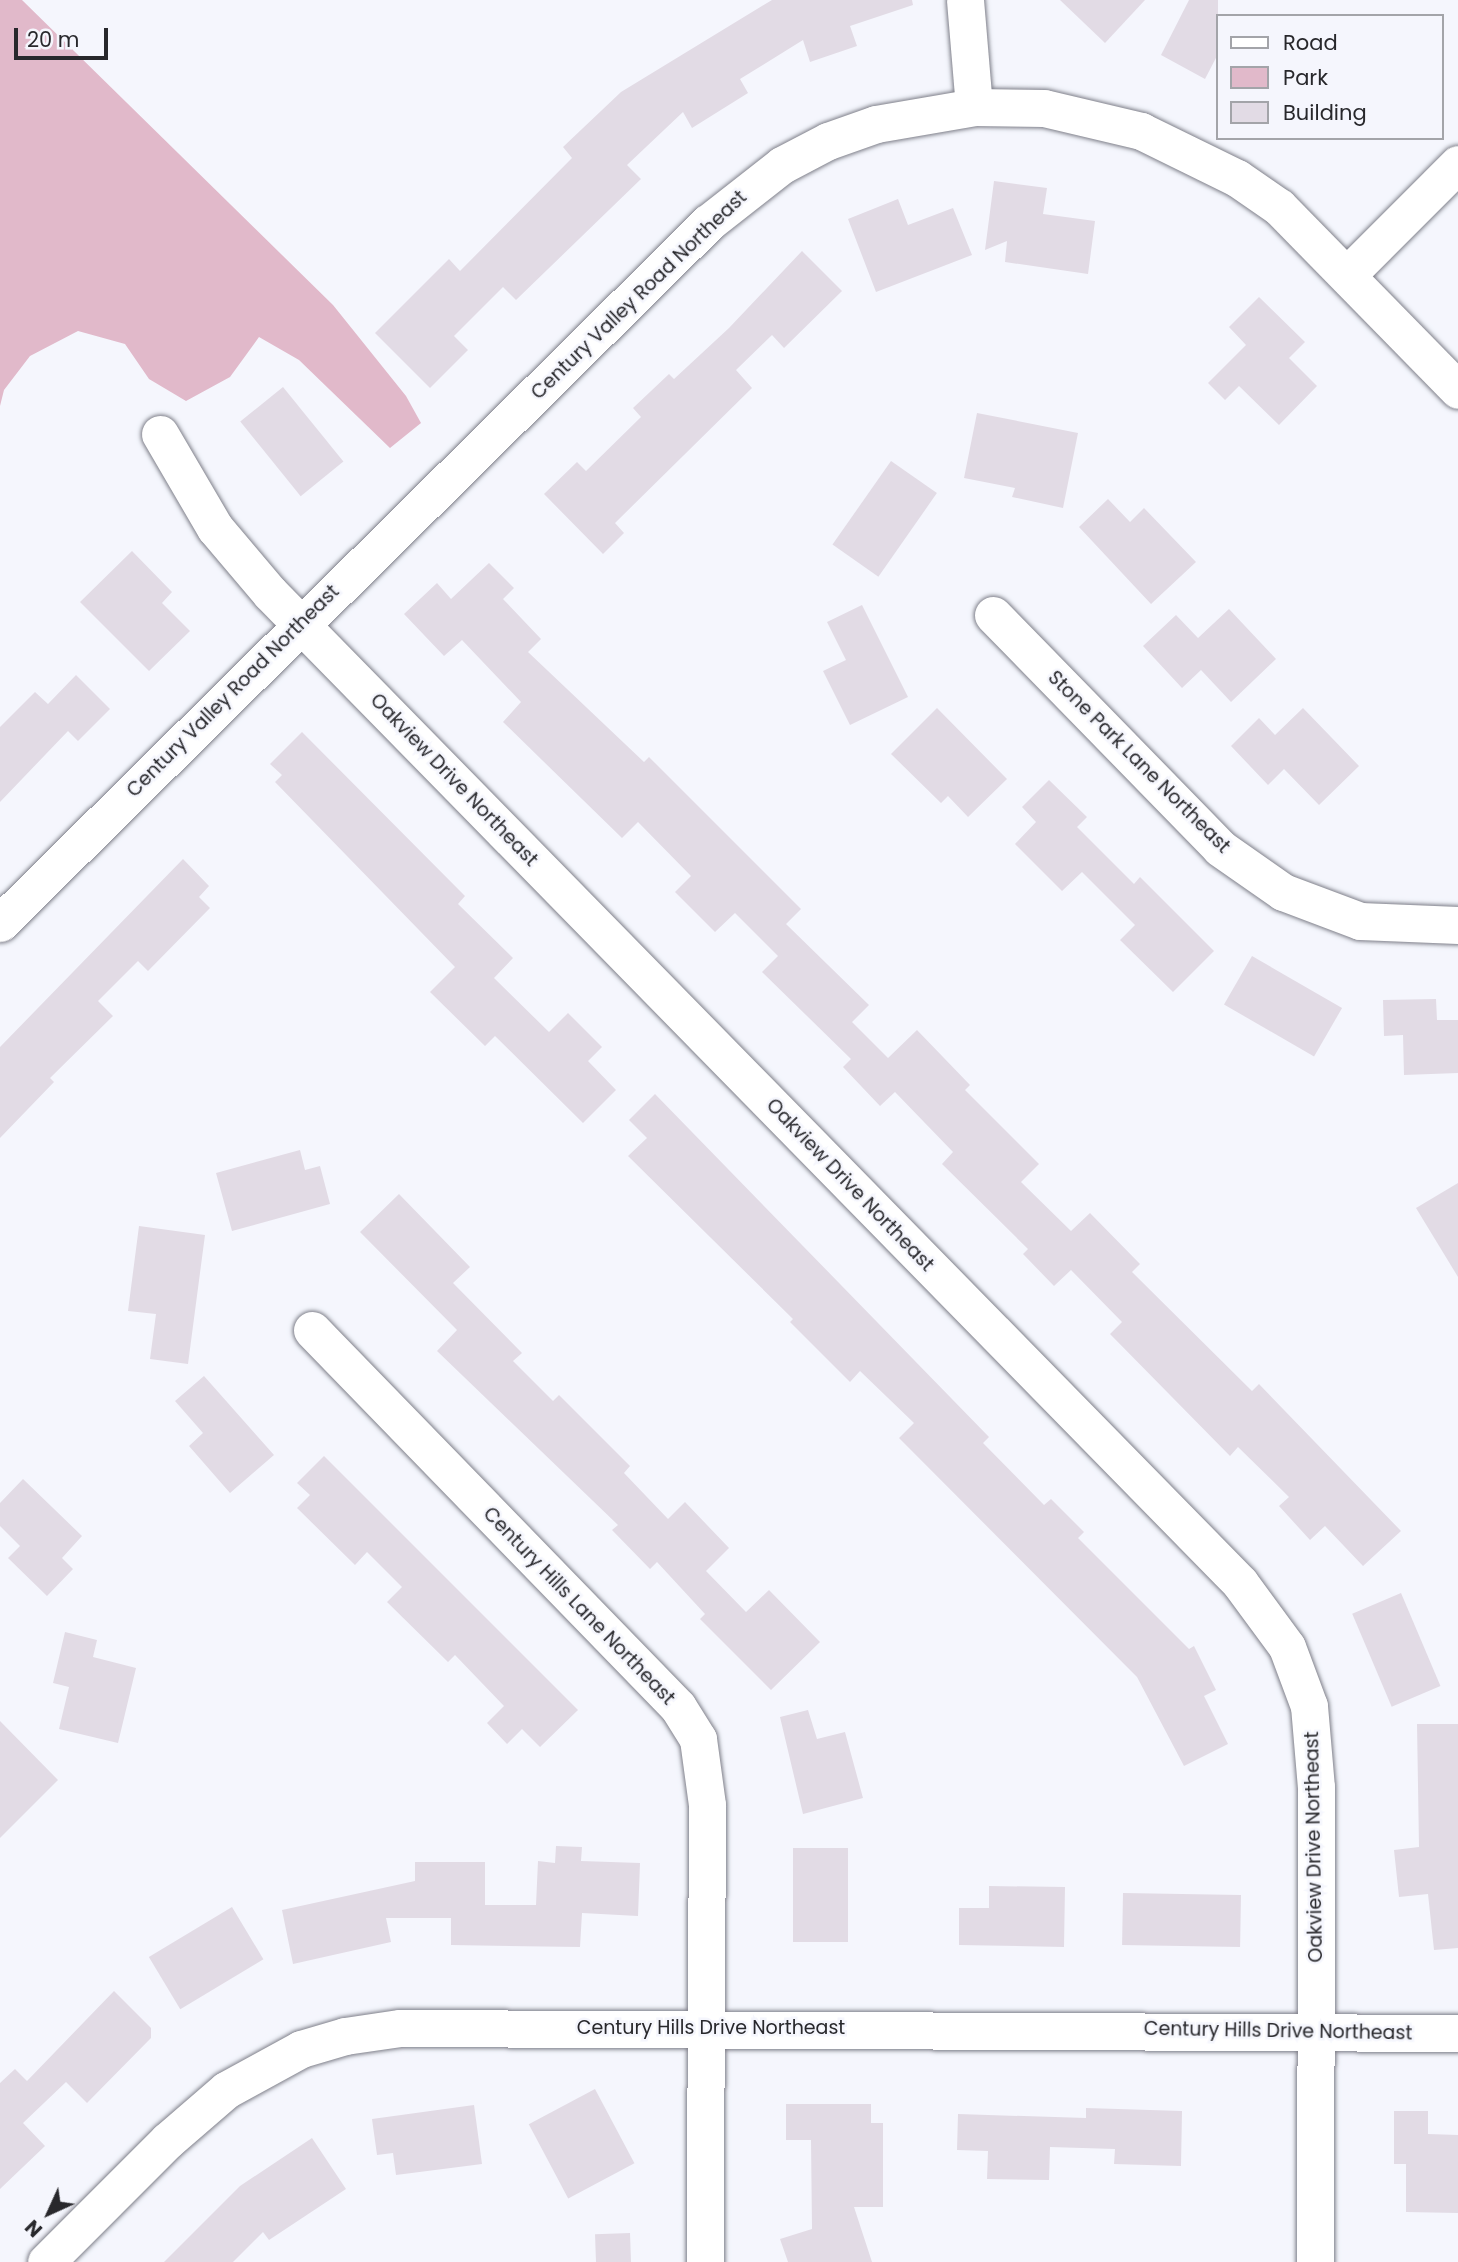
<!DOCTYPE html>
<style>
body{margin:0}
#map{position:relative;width:1458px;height:2262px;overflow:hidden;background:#f5f6fd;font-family:Poppins,sans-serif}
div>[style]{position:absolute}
.green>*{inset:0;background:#e1b9ca}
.building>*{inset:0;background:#e2dbe5;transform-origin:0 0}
.roads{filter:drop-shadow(0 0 2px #7f808a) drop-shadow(0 0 2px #7f808a)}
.minor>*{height:37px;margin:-18.5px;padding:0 18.5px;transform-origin:18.5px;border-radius:18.5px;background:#fff}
span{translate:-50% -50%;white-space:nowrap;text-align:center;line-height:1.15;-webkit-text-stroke:5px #f5f6fd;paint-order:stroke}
.street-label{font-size:19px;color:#28282c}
.legend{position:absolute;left:1216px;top:14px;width:228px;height:126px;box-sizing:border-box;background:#f5f6fd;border:2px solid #a3a4a9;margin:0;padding:9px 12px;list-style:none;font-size:21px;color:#28282c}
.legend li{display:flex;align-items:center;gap:14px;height:35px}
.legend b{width:35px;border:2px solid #a3a4a9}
.north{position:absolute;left:14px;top:2178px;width:70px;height:70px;-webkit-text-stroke:5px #f5f6fd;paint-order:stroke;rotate:225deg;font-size:19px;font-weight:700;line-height:28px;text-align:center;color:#28282c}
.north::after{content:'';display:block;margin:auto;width:24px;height:32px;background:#28282c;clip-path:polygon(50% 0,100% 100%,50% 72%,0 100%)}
.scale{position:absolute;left:14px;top:28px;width:94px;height:32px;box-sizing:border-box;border:4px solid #28282c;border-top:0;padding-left:9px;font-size:21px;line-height:24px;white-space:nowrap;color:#28282c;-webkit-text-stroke:5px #f5f6fd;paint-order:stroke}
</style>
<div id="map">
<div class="green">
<div style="clip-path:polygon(0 0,22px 0,333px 305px,406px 396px,421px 423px,390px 448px,299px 360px,259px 337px,230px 377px,186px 401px,149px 379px,125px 344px,78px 331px,30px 356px,4px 390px,0 406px)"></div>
</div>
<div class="building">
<div style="clip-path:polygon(772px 0,912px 0,913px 5px,850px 26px,857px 46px,810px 62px,803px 40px,740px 79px,748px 93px,692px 128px,683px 112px,627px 165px,641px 179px,516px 300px,503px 287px,454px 336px,468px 350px,430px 388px,375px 333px,449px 259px,460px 271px,572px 158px,563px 147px,621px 92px)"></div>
<div style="clip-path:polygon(1060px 0,1145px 0,1105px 43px)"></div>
<div style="clip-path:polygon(1189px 0,1218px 0,1218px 54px,1205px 79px,1161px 55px)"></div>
<div style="clip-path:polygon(994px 181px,1047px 188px,1043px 214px,1095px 221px,1088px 274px,1005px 262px,1007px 241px,985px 250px)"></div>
<div style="clip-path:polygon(898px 199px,908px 225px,953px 208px,972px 255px,876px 292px,848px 219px)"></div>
<div style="clip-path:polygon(802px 251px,842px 291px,784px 348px,772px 335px,736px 370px,752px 388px,615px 523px,624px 533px,603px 554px,544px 494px,577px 462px,586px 471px,641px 417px,633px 408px,669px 374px,674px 379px,729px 328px)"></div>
<div style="clip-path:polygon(1259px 297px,1305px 342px,1289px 358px,1317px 386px,1279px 425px,1239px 386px,1225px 400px,1208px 383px,1246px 345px,1229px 327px)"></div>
<div style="left:283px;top:387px;width:96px;height:55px;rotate:51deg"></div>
<div style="clip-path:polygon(977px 413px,1078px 433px,1063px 508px,1012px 497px,1015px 488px,964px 478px)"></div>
<div style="left:891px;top:461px;width:56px;height:102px;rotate:35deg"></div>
<div style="clip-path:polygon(1108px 499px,1130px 522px,1144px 508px,1196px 562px,1151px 604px,1079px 527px)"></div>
<div style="clip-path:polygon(132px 551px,172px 592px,162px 603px,190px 631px,149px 671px,80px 602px)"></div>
<div style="clip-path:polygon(489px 563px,514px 588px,503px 599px,541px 639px,528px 652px,644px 762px,649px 757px,801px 909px,786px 924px,869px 1005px,852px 1022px,888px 1058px,917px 1030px,970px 1085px,965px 1090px,1039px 1164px,1021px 1182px,1071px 1231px,1090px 1213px,1140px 1264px,1132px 1272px,1252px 1391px,1259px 1384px,1401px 1531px,1363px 1566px,1325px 1526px,1310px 1540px,1279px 1506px,1289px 1497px,1238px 1447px,1230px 1456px,1110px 1334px,1122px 1322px,1071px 1270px,1054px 1286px,1023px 1254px,1028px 1249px,942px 1164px,953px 1152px,895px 1092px,880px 1106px,843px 1067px,851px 1059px,762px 972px,778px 956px,735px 913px,715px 932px,675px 892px,691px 876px,638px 822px,622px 838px,503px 722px,521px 702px,462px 640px,444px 656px,404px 614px,437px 583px,451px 599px)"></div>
<div style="clip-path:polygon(862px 605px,908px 697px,850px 725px,823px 671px,846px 660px,827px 622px)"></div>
<div style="clip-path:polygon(1229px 609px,1276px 659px,1231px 702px,1201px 670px,1182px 688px,1143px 646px,1176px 615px,1198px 638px)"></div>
<div style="clip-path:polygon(76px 675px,110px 709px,78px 741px,68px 731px,0 802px,0 727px,35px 692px,48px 704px)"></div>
<div style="clip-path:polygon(937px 708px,1007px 779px,968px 817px,948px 796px,941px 803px,891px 754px)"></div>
<div style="clip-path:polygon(1303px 708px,1359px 766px,1319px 805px,1284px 769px,1268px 785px,1231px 746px,1259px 718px,1275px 735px)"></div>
<div style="clip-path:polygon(302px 732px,465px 896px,458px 904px,513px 958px,494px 978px,549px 1032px,568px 1013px,602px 1047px,588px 1061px,616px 1090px,583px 1123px,495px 1036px,485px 1046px,430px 992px,455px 967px,275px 782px,282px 775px,270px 764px)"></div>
<div style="clip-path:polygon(1049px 780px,1087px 817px,1077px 827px,1134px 884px,1140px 877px,1214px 951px,1173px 992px,1120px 940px,1135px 925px,1082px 872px,1062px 891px,1015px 844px,1036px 822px,1022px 807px)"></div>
<div style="clip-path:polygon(183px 859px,209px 886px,199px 897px,210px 908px,148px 971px,138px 961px,98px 1001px,113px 1016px,50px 1078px,54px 1082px,0 1138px,0 1047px)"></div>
<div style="left:1252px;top:956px;width:104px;height:56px;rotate:30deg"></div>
<div style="clip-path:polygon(1436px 999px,1437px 1020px,1458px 1020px,1458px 1073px,1404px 1075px,1403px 1035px,1384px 1036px,1383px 1000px)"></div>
<div style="clip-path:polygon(655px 1094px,989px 1437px,983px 1443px,1044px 1505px,1051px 1499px,1084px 1532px,1078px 1538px,1189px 1649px,1194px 1646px,1216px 1690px,1204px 1696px,1228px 1744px,1184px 1766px,1137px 1677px,899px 1438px,914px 1423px,860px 1371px,850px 1382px,790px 1322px,793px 1319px,628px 1156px,647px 1138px,629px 1120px)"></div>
<div style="clip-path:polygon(300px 1150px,305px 1170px,320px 1166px,330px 1204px,232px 1231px,216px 1173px)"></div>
<div style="clip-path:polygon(1458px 1183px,1458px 1277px,1416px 1208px)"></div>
<div style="clip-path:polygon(399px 1194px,470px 1267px,453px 1283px,522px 1353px,513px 1361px,553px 1401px,559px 1395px,630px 1466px,624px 1473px,668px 1519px,685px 1502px,729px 1548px,706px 1571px,746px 1612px,769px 1590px,820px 1642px,771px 1690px,700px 1619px,705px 1614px,657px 1562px,650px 1569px,612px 1530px,618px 1525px,437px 1351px,457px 1330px,360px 1232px)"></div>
<div style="clip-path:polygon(139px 1226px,205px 1235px,188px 1364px,150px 1359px,156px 1314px,128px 1311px)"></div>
<div style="clip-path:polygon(204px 1376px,274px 1455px,230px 1493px,189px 1446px,203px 1433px,175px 1401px)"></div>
<div style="clip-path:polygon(324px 1456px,578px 1710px,540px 1747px,522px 1729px,507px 1744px,487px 1723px,504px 1706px,455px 1655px,448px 1662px,387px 1602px,402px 1587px,367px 1552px,355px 1565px,297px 1508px,310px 1495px,297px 1483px)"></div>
<div style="clip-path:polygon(23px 1479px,82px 1536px,62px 1558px,73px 1569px,47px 1596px,8px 1558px,20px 1546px,0 1526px,0 1503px)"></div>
<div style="left:1401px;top:1593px;width:101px;height:53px;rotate:67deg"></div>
<div style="clip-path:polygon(65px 1632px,97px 1640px,93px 1657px,136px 1668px,118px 1743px,59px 1729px,69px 1687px,53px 1683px)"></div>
<div style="clip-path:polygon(808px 1710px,817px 1739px,845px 1732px,863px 1798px,803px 1814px,780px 1717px)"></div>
<div style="clip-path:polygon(0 1721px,58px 1780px,0 1838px)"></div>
<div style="clip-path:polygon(1417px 1724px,1458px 1724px,1458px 1948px,1434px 1950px,1428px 1894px,1399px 1897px,1394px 1850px,1419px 1847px)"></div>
<div style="clip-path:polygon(556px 1846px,582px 1847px,581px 1861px,640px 1863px,638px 1916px,582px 1913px,580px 1947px,451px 1945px,451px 1918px,386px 1918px,391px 1942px,293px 1964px,282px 1910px,415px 1881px,415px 1862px,485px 1862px,485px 1905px,536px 1905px,538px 1861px,555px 1863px)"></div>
<div style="left:793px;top:1848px;width:55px;height:94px"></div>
<div style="clip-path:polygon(989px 1886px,1065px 1887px,1064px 1947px,959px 1945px,959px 1908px,989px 1908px)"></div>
<div style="left:1123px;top:1893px;width:118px;height:52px;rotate:1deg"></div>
<div style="left:232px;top:1907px;width:61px;height:97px;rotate:59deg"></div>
<div style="clip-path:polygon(114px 1991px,151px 2028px,151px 2038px,87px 2103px,66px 2082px,23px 2123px,45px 2146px,0 2189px,0 2083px,15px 2069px,27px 2081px)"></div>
<div style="left:595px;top:2089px;width:84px;height:75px;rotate:62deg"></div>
<div style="clip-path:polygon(786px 2104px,871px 2104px,871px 2123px,883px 2123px,883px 2207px,854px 2207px,872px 2262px,788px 2262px,780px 2239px,812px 2229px,811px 2140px,786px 2140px)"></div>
<div style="clip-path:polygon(474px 2105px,482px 2164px,396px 2175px,393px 2153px,377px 2155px,372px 2119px)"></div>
<div style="clip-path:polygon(1086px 2108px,1182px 2111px,1181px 2166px,1114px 2164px,1115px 2149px,1050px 2147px,1049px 2180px,987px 2179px,988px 2151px,957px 2150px,958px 2114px,1086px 2118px)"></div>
<div style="clip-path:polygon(1394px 2111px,1428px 2111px,1428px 2134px,1458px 2135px,1458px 2213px,1406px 2212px,1406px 2164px,1394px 2164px)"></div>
<div style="clip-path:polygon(312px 2138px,346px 2189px,269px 2240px,263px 2232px,233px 2262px,164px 2262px,240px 2186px)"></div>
<div style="left:630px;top:2233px;width:29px;height:35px;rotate:88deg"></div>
</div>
<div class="roads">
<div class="minor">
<div style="left:965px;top:0;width:107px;rotate:85.2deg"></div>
<div style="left:1347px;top:275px;width:157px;rotate:-45deg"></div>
<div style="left:160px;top:434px;width:109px;rotate:59.7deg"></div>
<div style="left:215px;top:528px;width:85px;rotate:49.8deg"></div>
<div style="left:270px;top:593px;width:1386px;rotate:45.58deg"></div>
<div style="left:1240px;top:1583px;width:79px;rotate:53.7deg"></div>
<div style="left:1287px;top:1647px;width:63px;rotate:69.6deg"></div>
<div style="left:1309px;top:1706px;width:81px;rotate:85.1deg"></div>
<div style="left:1316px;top:1787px;width:475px;rotate:90.1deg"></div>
<div style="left:993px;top:615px;width:325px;rotate:45.7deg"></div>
<div style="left:1220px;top:848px;width:77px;rotate:34.9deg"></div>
<div style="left:1283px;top:892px;width:82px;rotate:20.6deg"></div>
<div style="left:1360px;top:921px;width:98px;rotate:2.3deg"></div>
<div style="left:0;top:923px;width:996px;rotate:-44.67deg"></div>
<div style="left:708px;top:223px;width:94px;rotate:-38.1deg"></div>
<div style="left:782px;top:165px;width:52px;rotate:-27.6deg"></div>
<div style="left:828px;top:141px;width:51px;rotate:-19.5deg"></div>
<div style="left:876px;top:124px;width:99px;rotate:-9.8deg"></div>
<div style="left:974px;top:107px;width:70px;rotate:0.8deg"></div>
<div style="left:1044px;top:108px;width:100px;rotate:13.3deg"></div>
<div style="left:1141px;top:131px;width:107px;rotate:26.1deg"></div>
<div style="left:1237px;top:178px;width:51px;rotate:34.6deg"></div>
<div style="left:1279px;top:207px;width:256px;rotate:45.6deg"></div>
<div style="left:312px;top:1330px;width:525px;rotate:45.85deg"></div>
<div style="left:678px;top:1707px;width:38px;rotate:58deg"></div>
<div style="left:698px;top:1739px;width:67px;rotate:82.2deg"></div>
<div style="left:707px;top:1805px;width:457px;rotate:90.3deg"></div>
<div style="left:46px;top:2262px;width:171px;rotate:-45deg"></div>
<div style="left:167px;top:2141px;width:78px;rotate:-40.8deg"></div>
<div style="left:226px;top:2090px;width:85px;rotate:-28.7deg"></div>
<div style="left:301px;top:2049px;width:46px;rotate:-16.5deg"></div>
<div style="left:345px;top:2036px;width:56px;rotate:-8.3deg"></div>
<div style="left:400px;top:2028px;width:1058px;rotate:0.27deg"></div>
</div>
</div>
<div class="street-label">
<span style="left:639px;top:295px;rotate:-44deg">Century Valley Road Northeast</span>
<span style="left:233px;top:691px;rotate:-45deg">Century Valley Road Northeast</span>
<span style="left:1139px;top:762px;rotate:45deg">Stone Park Lane Northeast</span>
<span style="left:454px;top:780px;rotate:46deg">Oakview Drive Northeast</span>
<span style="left:850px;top:1185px;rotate:46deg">Oakview Drive Northeast</span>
<span style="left:579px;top:1606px;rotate:46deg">Century Hills Lane Northeast</span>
<span style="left:1314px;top:1847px;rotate:-91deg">Oakview Drive Northeast</span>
<span style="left:711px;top:2028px">Century Hills Drive Northeast</span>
<span style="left:1278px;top:2031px;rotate:1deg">Century Hills Drive Northeast</span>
</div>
<ul class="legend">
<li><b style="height:9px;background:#fff"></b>Road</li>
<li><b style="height:19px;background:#e1b9ca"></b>Park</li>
<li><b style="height:19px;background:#e2dbe5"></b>Building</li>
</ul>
<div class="north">N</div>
<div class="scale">20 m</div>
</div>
